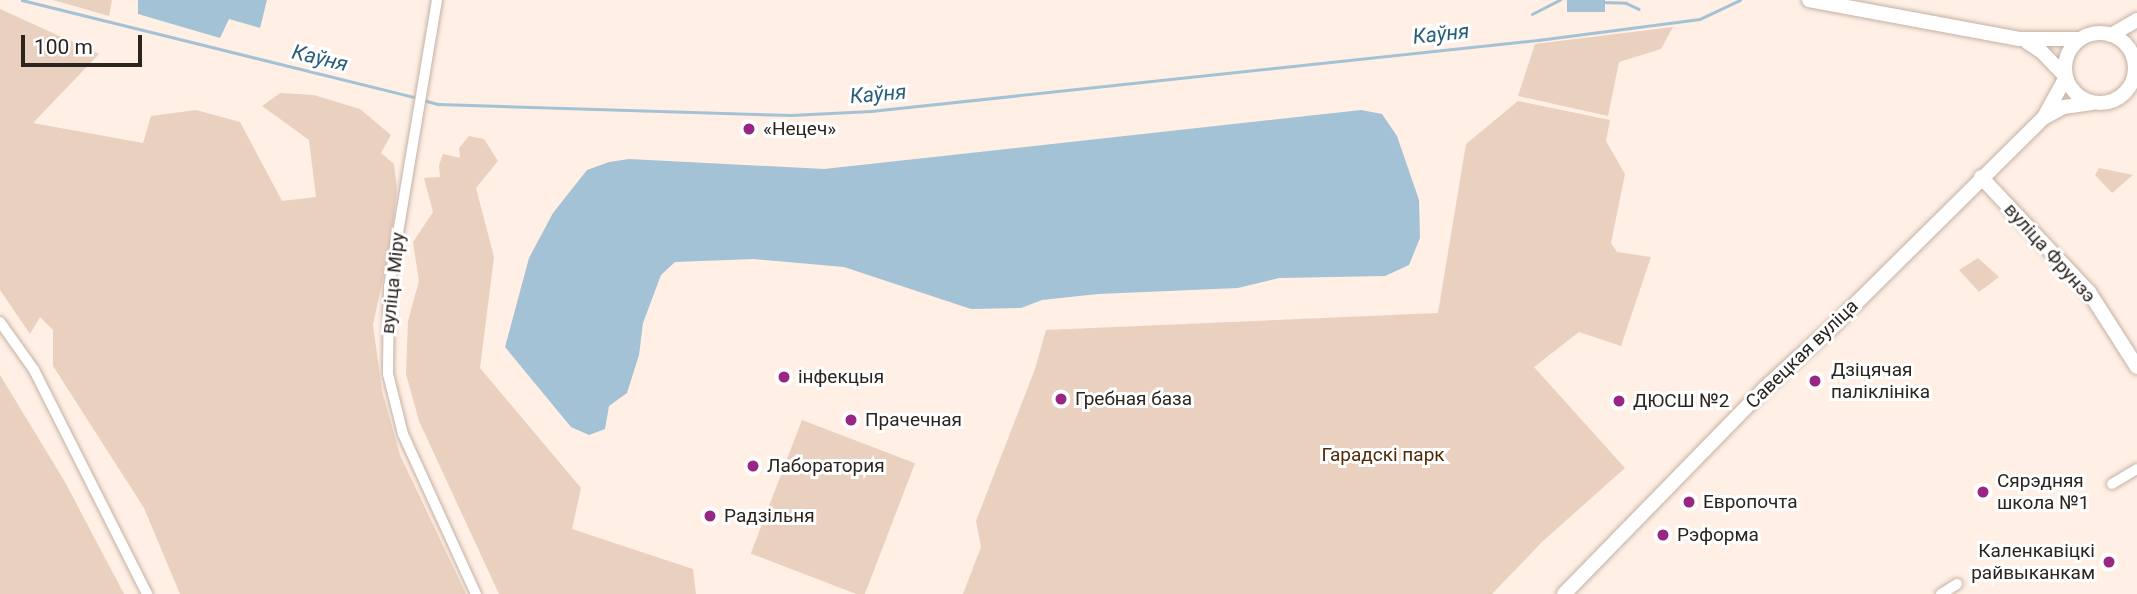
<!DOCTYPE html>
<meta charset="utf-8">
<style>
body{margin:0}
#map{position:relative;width:2137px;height:594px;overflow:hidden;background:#ffefe4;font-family:Roboto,sans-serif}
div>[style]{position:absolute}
.green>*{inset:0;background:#ead0bf;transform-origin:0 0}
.water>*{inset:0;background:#a3c2d5;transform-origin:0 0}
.stream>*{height:2.5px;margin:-1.25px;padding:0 1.25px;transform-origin:1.25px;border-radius:1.25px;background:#a3c2d5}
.roads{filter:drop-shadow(0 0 2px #c4b1a4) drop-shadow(0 0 2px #c4b1a4)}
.minor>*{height:10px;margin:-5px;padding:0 5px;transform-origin:5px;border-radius:5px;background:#fff}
.major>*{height:14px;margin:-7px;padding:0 7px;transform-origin:7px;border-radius:7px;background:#fff}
.major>.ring{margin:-7px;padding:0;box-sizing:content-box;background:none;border:14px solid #fff;border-radius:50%}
.dots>*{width:19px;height:19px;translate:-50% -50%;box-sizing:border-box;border:4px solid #fff;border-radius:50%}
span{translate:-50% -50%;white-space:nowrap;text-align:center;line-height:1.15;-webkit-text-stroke:6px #fff;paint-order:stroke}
.poi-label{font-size:19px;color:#2b241f}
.left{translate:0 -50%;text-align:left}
.right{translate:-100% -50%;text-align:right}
.street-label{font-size:19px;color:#2b241f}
.park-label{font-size:19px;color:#502907}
.water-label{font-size:21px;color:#285e7a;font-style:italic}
.scale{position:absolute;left:21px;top:35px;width:121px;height:32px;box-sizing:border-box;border:4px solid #2b241f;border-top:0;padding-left:9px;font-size:21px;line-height:24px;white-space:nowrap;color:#2b241f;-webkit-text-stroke:5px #fff;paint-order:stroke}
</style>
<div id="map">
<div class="green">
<div style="clip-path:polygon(53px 0,112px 0,109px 16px)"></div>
<div style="clip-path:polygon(0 9px,99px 54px,33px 123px,143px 143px,151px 116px,196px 110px,240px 122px,282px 201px,316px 197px,309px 140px,262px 106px,280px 93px,314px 95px,360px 109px,391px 135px,381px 153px,394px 164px,397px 189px,391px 241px,373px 325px,382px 391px,400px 455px,466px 594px,180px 594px,144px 508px,53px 366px,53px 330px,40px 317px,30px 334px,0 290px)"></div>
<div style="clip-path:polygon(1673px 27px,1661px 49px,1619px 62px,1608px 116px,1518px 96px,1535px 44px)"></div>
<div style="clip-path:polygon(1518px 101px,1610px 120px,1606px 141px,1625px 174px,1611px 243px,1617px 252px,1651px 257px,1621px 346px,1579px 332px,1534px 367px,1625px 468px,1542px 542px,1492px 594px,963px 594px,981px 547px,976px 521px,1035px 369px,1046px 330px,1438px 313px,1466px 144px)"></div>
<div style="clip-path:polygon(469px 136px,484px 139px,498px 161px,476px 188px,494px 257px,480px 368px,581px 488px,572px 529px,693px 569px,696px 594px,499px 594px,419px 421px,406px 374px,408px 321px,419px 281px,413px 242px,433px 212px,424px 178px,440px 177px,439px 165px,443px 154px,460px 158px,459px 148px)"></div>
<div style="clip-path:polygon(2099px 168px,2133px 175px,2112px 193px,2095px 175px)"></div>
<div style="clip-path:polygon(1978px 258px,1999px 277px,1979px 292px,1959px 270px)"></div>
<div style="clip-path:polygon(0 375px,65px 482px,124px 594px,0 594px)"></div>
<div style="left:802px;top:420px;width:121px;height:143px;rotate:21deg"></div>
</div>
<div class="water">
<div style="clip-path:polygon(138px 0,267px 0,260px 28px,229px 19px,220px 38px,138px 14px)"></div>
<div style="left:1567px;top:0;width:38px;height:12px"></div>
<div style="clip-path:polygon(1361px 110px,1382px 114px,1397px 136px,1419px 200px,1420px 238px,1409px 265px,1385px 276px,1279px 278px,1238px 288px,1098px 294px,1042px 300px,1021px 308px,971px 309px,844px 267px,754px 259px,675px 262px,661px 275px,643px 323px,639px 355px,627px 393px,609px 406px,605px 429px,589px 435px,571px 427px,505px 347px,529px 258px,553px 213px,587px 170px,609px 162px,629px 159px,824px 169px)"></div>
</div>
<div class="stream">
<div style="left:22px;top:0;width:407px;rotate:13.9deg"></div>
<div style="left:1602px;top:2px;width:24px;rotate:2deg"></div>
<div style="left:1626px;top:3px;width:14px;rotate:25deg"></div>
<div style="left:1532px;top:14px;width:31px;rotate:-27deg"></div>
<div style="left:423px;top:100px;width:16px;rotate:15deg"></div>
<div style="left:438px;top:104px;width:353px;rotate:1.8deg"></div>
<div style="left:791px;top:115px;width:80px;rotate:-2.9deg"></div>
<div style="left:871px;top:111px;width:671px;rotate:-6.08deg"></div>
<div style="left:1538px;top:40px;width:163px;rotate:-7.4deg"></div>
<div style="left:1700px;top:19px;width:44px;rotate:-25.4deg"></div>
</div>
<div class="roads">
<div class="minor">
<div style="left:437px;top:0;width:291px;rotate:99.5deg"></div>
<div style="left:389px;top:287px;width:87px;rotate:90.7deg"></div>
<div style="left:388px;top:374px;width:62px;rotate:76deg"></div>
<div style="left:403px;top:434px;width:176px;rotate:65.5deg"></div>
<div style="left:0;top:322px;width:59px;rotate:54.7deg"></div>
<div style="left:34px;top:370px;width:251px;rotate:63.2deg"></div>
<div style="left:2112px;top:484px;width:29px;rotate:-31deg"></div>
<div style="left:1941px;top:594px;width:19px;rotate:-32deg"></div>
</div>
<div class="major">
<div style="left:1809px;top:0;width:214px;rotate:10.5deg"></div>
<div style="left:2019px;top:39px;width:59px"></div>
<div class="ring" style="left:2065px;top:33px;width:56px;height:56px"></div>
<div style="left:2111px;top:35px;width:30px;rotate:-30deg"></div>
<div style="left:2027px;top:42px;width:17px;rotate:33deg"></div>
<div style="left:2041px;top:51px;width:35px;rotate:46deg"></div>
<div style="left:2045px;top:117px;width:21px;rotate:-28deg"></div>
<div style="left:2064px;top:107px;width:28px;rotate:-8deg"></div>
<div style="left:1981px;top:177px;width:158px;rotate:46.8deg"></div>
<div style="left:2089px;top:292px;width:89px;rotate:57.4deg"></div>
<div style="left:1564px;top:594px;width:288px;rotate:-45.7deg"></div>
<div style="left:1765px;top:388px;width:91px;rotate:-42.3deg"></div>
<div style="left:1832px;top:327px;width:298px;rotate:-44.7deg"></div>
<div style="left:2044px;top:117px;width:43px;rotate:-61.1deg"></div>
</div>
</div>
<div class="dots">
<div style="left:749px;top:129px;background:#982684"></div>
<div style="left:784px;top:377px;background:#982684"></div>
<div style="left:1815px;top:381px;background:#982684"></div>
<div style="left:1061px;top:399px;background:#982684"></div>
<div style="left:1619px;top:401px;background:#982684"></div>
<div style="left:851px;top:420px;background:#982684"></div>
<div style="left:753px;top:466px;background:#982684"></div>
<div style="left:1983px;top:492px;background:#982684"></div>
<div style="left:1689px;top:502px;background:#982684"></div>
<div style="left:710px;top:516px;background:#982684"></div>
<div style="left:1663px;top:535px;background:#982684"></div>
<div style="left:2109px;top:562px;background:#982684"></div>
</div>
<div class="poi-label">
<span class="left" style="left:763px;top:129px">«Нецеч»</span>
<span class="left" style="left:1831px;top:381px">Дзіцячая<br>паліклініка</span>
<span class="left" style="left:798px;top:377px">інфекцыя</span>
<span class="left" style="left:1075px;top:399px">Гребная база</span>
<span class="left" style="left:1633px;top:401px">ДЮСШ №2</span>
<span class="left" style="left:865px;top:420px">Прачечная</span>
<span class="left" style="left:767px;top:466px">Лаборатория</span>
<span class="left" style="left:1997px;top:492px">Сярэдняя<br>школа №1</span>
<span class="left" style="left:1703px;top:502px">Европочта</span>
<span class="left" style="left:724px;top:516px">Радзільня</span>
<span class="left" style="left:1677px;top:535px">Рэформа</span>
<span class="right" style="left:2095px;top:562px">Каленкавіцкі<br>райвыканкам</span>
</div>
<div class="street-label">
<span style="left:2050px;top:253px;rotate:48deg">вуліца Фрунзэ</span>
<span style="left:393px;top:283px;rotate:-84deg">вуліца Міру</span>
<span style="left:1802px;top:354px;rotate:-44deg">Савецкая вуліца</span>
</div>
<div class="park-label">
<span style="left:1383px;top:455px">Гарадскі парк</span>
</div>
<div class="water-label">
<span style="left:1441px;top:34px;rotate:-6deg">Каўня</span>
<span style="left:320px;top:58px;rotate:14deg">Каўня</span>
<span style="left:878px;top:94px;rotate:-5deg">Каўня</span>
</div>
<div class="scale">100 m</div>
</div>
